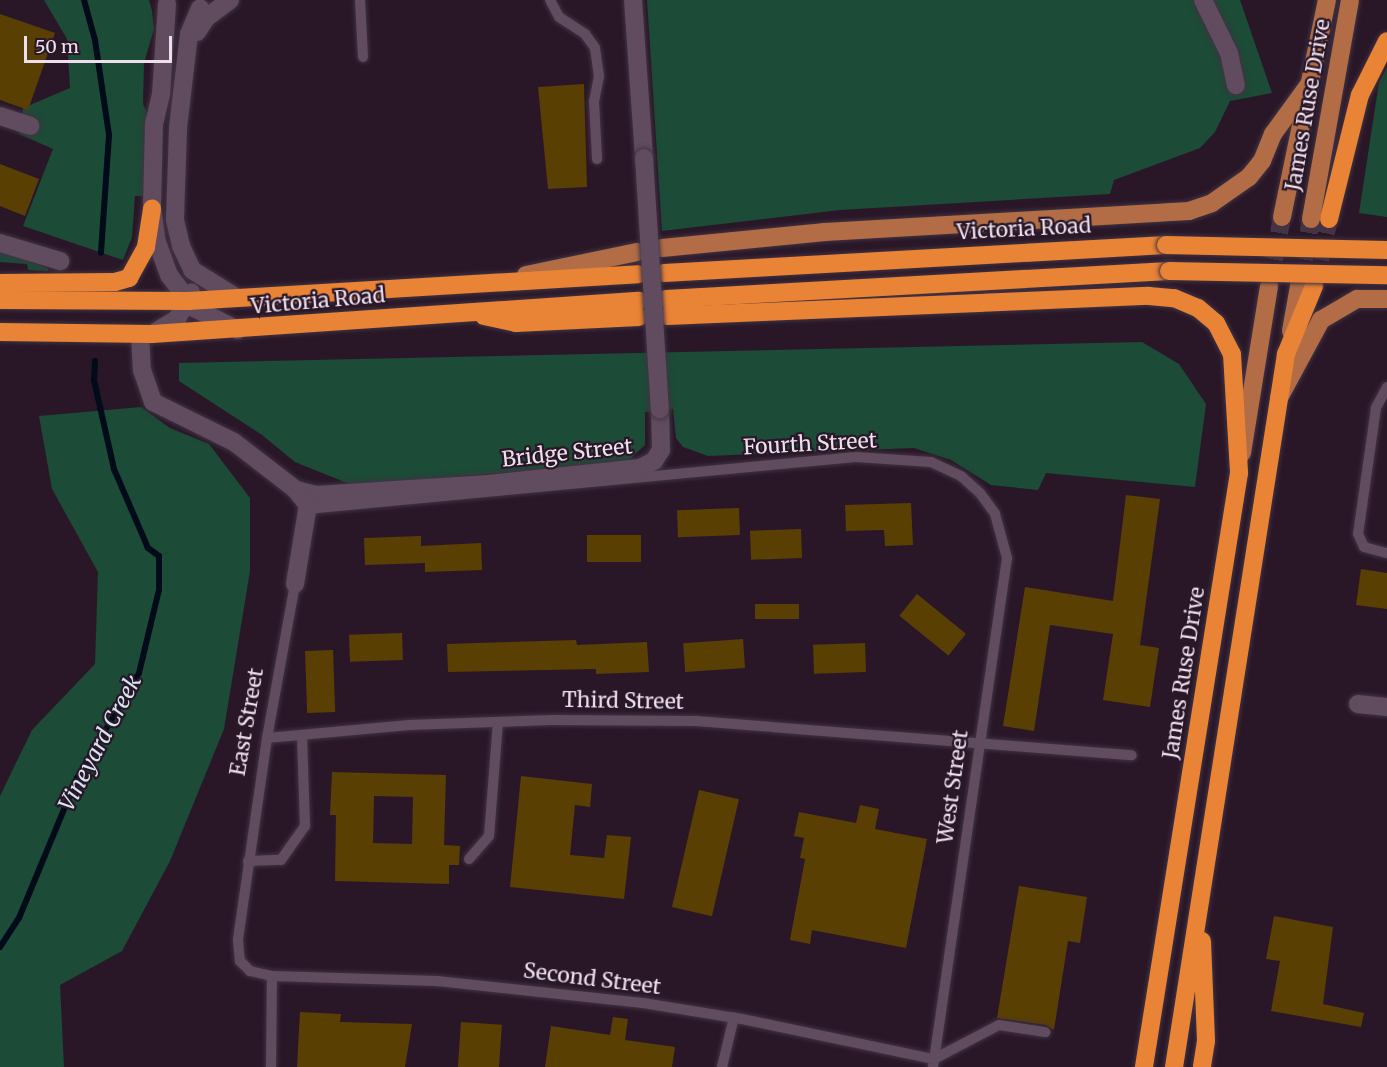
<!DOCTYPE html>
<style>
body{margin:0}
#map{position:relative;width:1387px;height:1067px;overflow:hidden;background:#291728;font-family:Merriweather,serif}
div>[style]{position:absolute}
.green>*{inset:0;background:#1c4b37}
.stream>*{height:6px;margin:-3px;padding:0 3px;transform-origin:3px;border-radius:3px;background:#000b19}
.building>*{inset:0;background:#5a3f03;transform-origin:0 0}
.primary-tunnel>*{height:18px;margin-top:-9px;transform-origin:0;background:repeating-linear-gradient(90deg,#463545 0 18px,transparent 0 27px)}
.highway-tunnel>*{height:18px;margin-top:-9px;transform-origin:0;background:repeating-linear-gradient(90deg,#463545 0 18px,transparent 0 27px)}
.roads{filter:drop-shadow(0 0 2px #413341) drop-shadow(0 0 2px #413341)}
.lane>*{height:10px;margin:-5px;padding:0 5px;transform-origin:5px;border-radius:5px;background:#614b5f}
.street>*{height:18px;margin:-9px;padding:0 9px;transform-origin:9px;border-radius:9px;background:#614b5f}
.secondary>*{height:18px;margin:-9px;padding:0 9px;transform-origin:9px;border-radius:9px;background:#614b5f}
.primary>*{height:18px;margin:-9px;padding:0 9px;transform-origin:9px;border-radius:9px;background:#b36d46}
.highway>*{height:18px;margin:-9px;padding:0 9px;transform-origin:9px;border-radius:9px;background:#e98335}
.bridges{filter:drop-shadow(0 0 2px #413341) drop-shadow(0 0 2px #413341)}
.street-bridge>*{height:18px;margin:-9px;padding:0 9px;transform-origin:9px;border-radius:9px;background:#614b5f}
.highway-bridge>*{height:18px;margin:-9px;padding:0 9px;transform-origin:9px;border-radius:9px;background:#e98335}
span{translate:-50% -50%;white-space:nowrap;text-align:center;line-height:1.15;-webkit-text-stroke:4.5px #291728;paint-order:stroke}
.street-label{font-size:21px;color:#eddfeb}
.water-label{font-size:22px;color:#d5e6f3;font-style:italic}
.scale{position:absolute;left:24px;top:36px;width:148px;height:27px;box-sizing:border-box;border:3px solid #eddfeb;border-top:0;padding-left:8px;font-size:18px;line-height:21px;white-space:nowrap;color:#eddfeb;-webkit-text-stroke:4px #291728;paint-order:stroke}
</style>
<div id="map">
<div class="green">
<div style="clip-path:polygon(44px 0,149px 0,152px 11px,154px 29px,144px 63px,143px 104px,150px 119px,148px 196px,135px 196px,132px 237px,123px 260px,23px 226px,53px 149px,19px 134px,23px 108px,70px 88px,67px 39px)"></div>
<div style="clip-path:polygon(647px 0,1240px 0,1272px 93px,1230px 101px,1215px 132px,1200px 148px,1114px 180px,1110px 194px,840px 210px,662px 231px)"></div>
<div style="clip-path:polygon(1387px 68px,1387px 217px,1359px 213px,1379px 82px)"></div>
<div style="clip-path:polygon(0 250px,48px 268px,48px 271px,28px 270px,27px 264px,0 262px)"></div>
<div style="clip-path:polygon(1142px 342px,1179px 364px,1206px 404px,1195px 487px,1046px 473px,1038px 490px,991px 485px,951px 460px,914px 448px,708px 456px,683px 447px,676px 438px,673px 409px,645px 412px,645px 445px,626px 463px,352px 485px,295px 462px,262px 435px,179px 381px,179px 363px)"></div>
<div style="clip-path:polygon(141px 407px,170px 428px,209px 444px,250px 498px,250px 571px,224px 729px,170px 861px,122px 951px,60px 985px,64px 1067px,0 1067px,0 796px,32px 730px,95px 664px,98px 572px,52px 489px,39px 416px)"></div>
</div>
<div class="stream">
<div style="left:84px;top:0;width:41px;rotate:74.6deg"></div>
<div style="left:95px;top:40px;width:96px;rotate:81.6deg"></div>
<div style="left:109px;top:135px;width:118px;rotate:93.9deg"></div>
<div style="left:0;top:947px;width:35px;rotate:-57deg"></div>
<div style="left:19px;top:918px;width:152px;rotate:-67.5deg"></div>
<div style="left:77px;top:778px;width:122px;rotate:-59.4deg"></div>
<div style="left:139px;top:673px;width:85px;rotate:-76.5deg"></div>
<div style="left:159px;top:590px;width:34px;rotate:-90deg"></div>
<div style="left:159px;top:556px;width:14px;rotate:-144deg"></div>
<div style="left:148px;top:548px;width:86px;rotate:-113.3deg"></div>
<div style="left:114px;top:469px;width:91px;rotate:-102.7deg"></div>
<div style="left:94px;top:380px;width:19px;rotate:-87deg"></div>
</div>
<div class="building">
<div style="clip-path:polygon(0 14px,55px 33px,28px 110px,0 100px)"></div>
<div style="clip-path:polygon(584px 84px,587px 187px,548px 189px,538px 87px)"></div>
<div style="clip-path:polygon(0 164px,39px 179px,25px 216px,0 206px)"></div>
<div style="clip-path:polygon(1126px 495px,1160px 499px,1140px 645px,1159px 648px,1150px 707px,1103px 700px,1113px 634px,1050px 625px,1034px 731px,1003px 726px,1025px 587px,1113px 601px)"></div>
<div style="clip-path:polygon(911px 503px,913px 545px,885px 546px,884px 530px,846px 531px,845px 505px)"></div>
<div style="left:739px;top:508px;width:27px;height:62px;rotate:88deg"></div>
<div style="left:801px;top:529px;width:29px;height:51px;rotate:88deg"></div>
<div style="left:641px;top:535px;width:27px;height:54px;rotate:90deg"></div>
<div style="clip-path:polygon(421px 536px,421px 546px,481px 543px,482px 570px,425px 572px,425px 563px,365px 565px,364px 538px)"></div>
<div style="clip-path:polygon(1361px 569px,1387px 573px,1387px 609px,1356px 605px)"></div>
<div style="left:917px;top:594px;width:63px;height:28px;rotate:39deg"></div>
<div style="left:755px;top:604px;width:44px;height:15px"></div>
<div style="left:402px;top:633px;width:27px;height:53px;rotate:88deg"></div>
<div style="left:743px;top:639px;width:29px;height:60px;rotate:86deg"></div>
<div style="clip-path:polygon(576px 640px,577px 645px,647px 642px,649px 672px,596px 674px,596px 669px,448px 672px,447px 644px)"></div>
<div style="left:865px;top:643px;width:29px;height:52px;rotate:88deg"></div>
<div style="left:333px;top:650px;width:62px;height:28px;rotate:88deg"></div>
<div style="clip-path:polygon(evenodd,332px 772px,446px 775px,444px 845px,460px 846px,459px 865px,449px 865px,449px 884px,335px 881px,336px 815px,330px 815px,332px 772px,374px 796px,413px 797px,412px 844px,373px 843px,374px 796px)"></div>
<div style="clip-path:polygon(521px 776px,592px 784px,590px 807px,575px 805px,570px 855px,604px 858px,607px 835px,631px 837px,624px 899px,510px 887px)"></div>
<div style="left:699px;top:790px;width:41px;height:120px;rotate:13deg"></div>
<div style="clip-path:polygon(860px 805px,879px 809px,875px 829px,927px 839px,906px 948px,812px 930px,810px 944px,790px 940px,805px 859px,800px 858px,804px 838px,794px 836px,799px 812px,856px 823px)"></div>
<div style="clip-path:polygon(1019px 886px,1087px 897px,1080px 943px,1068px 941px,1054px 1030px,1046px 1025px,997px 1018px)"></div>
<div style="clip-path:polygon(1274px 916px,1333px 927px,1323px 1004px,1364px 1013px,1361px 1027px,1271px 1011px,1280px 961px,1266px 959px)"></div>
<div style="clip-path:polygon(300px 1012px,341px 1014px,340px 1022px,412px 1024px,405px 1067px,297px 1067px)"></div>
<div style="clip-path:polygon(613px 1017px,628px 1019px,625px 1040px,675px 1047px,672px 1067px,545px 1067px,551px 1026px,610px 1035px)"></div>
<div style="left:461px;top:1022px;width:41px;height:45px;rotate:4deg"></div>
</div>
<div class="primary-tunnel">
<div style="left:1269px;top:286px;width:70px;rotate:-79.3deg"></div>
<div style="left:1299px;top:286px;width:68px;rotate:-79.8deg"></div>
</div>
<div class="highway-tunnel">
<div style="left:1314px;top:286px;width:69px;rotate:-77.4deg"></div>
</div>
<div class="roads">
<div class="lane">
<div style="left:360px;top:0;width:57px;rotate:87deg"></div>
<div style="left:550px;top:0;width:19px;rotate:62deg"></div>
<div style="left:559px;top:17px;width:31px;rotate:33deg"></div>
<div style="left:585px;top:34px;width:17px;rotate:54deg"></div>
<div style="left:595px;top:48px;width:28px;rotate:82deg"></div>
<div style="left:599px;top:76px;width:25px;rotate:101deg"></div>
<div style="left:594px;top:101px;width:58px;rotate:87deg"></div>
<div style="left:1387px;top:387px;width:24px;rotate:118deg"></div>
<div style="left:1376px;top:408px;width:127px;rotate:98.1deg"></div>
<div style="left:1358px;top:534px;width:14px;rotate:65deg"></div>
<div style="left:1364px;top:547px;width:24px;rotate:15deg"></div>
<div style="left:307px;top:509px;width:551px;rotate:-5.41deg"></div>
<div style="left:856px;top:457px;width:75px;rotate:3.8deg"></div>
<div style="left:931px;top:462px;width:33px;rotate:25deg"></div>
<div style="left:961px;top:476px;width:25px;rotate:42deg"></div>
<div style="left:980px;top:493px;width:26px;rotate:54deg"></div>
<div style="left:995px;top:514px;width:46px;rotate:74.7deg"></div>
<div style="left:1007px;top:558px;width:514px;rotate:98.27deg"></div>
<div style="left:295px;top:584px;width:157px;rotate:100.3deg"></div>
<div style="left:267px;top:738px;width:204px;rotate:98.2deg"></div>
<div style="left:238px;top:940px;width:21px;rotate:85deg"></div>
<div style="left:240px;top:961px;width:14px;rotate:45deg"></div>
<div style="left:250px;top:971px;width:23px;rotate:13deg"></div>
<div style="left:272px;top:976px;width:165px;rotate:1.7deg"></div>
<div style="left:437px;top:981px;width:207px;rotate:6.1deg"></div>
<div style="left:643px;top:1003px;width:100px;rotate:9.2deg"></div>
<div style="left:742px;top:1019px;width:196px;rotate:11.8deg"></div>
<div style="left:934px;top:1059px;width:73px;rotate:-27.6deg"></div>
<div style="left:999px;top:1025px;width:47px;rotate:8.7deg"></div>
<div style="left:267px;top:738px;width:143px;rotate:-5.2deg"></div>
<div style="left:409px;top:725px;width:143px;rotate:-2deg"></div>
<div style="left:552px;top:720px;width:144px;rotate:0.4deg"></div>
<div style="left:696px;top:721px;width:437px;rotate:4.5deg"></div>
<div style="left:469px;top:859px;width:30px;rotate:-49deg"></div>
<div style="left:489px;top:836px;width:114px;rotate:-85.5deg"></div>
<div style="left:248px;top:861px;width:33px;rotate:-2deg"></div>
<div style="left:281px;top:860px;width:42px;rotate:-54.8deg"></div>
<div style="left:305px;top:826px;width:91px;rotate:-91.9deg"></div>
<div style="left:271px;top:1067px;width:91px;rotate:-89.4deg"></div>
<div style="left:722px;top:1067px;width:51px;rotate:-76.5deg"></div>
</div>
<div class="street">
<div style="left:633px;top:0;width:158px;rotate:86deg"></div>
<div style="left:1203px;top:0;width:59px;rotate:63.9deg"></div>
<div style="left:1229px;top:53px;width:33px;rotate:78deg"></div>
<div style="left:0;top:116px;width:32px;rotate:18deg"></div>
<div style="left:0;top:243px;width:63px;rotate:16.7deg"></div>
<div style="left:140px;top:334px;width:36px;rotate:87deg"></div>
<div style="left:142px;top:370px;width:34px;rotate:71deg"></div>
<div style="left:153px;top:402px;width:90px;rotate:26.3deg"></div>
<div style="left:234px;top:442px;width:78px;rotate:37.7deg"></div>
<div style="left:296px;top:490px;width:21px;rotate:14deg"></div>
<div style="left:316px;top:495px;width:172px;rotate:-3.7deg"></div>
<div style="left:488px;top:484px;width:153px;rotate:-6deg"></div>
<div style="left:640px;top:468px;width:16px;rotate:-27deg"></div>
<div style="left:654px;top:461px;width:13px;rotate:-58deg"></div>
<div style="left:661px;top:450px;width:41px;rotate:-91.4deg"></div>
<div style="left:295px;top:584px;width:80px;rotate:-80.7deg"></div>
<div style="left:308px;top:505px;width:19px;rotate:-129deg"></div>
<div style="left:1358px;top:704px;width:29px;rotate:6deg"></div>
</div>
<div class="secondary">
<div style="left:167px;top:4px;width:90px;rotate:93.8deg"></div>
<div style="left:161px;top:94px;width:31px;rotate:103deg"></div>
<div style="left:154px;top:124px;width:84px;rotate:91.4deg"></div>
<div style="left:152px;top:208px;width:34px;rotate:82deg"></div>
<div style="left:157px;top:242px;width:35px;rotate:70deg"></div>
<div style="left:169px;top:275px;width:41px;rotate:52.9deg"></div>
<div style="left:194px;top:308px;width:49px;rotate:26.6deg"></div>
<div style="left:200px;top:8px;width:28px;rotate:113deg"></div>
<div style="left:189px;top:34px;width:95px;rotate:96.7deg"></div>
<div style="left:178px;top:128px;width:92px;rotate:91.9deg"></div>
<div style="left:175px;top:220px;width:27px;rotate:77deg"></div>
<div style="left:181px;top:246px;width:26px;rotate:65deg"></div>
<div style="left:192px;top:270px;width:53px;rotate:31.9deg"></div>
<div style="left:197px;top:32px;width:17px;rotate:-57deg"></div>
<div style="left:206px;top:18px;width:30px;rotate:-37deg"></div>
<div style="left:152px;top:334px;width:29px;rotate:-31deg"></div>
<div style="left:177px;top:319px;width:30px;rotate:-62deg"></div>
</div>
<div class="primary">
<div style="left:1282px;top:217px;width:222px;rotate:-78.3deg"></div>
<div style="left:1311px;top:219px;width:222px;rotate:-79.9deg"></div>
<div style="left:662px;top:248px;width:164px;rotate:-5.6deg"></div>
<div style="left:825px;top:232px;width:365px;rotate:-3.3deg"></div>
<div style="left:1189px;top:211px;width:24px;rotate:-19deg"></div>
<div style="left:1212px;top:203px;width:45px;rotate:-35.1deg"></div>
<div style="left:1249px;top:177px;width:21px;rotate:-51deg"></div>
<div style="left:1262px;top:161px;width:29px;rotate:-68deg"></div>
<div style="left:1273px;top:134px;width:63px;rotate:-54deg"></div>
<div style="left:526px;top:275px;width:113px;rotate:-11.7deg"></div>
<div style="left:1291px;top:331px;width:46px;rotate:-79.9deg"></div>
<div style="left:1279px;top:398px;width:89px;rotate:-61.7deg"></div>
<div style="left:1321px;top:320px;width:42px;rotate:-30.3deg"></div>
<div style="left:1357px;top:299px;width:30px"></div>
<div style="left:1242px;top:453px;width:169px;rotate:-80.8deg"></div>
</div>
<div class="highway">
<div style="left:1329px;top:219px;width:128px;rotate:-76deg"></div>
<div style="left:1360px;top:95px;width:60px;rotate:-63.4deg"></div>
<div style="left:664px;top:273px;width:503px;rotate:-3.19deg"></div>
<div style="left:0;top:283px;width:115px;rotate:-0.5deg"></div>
<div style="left:115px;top:282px;width:15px;rotate:-16deg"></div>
<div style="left:129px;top:278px;width:35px;rotate:-61deg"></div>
<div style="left:146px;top:247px;width:39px;rotate:-81deg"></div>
<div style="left:666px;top:299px;width:504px;rotate:-3.19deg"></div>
<div style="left:0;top:300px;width:188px;rotate:0.3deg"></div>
<div style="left:188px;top:301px;width:451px;rotate:-3.4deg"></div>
<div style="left:484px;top:316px;width:33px;rotate:12deg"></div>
<div style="left:516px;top:323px;width:123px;rotate:-2.8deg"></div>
<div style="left:667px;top:316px;width:482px;rotate:-2.4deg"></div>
<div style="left:1149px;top:296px;width:25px;rotate:5deg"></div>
<div style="left:1174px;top:298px;width:26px;rotate:23deg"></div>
<div style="left:1198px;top:308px;width:23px;rotate:40deg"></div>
<div style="left:1216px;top:323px;width:35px;rotate:63deg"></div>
<div style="left:1232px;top:354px;width:119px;rotate:86.6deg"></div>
<div style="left:1239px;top:473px;width:602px;rotate:99.09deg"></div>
<div style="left:0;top:332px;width:152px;rotate:0.8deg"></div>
<div style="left:152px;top:334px;width:488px;rotate:-3.9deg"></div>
<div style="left:1202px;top:941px;width:100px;rotate:87.7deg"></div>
<div style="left:1206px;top:1041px;width:26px;rotate:99deg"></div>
<div style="left:1174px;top:1067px;width:722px;rotate:-81.07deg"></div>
<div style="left:1286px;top:354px;width:74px;rotate:-67.6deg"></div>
</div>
</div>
<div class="bridges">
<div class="street-bridge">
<div style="left:644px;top:158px;width:252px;rotate:86.4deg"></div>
</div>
<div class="highway-bridge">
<div style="left:1166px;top:245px;width:221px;rotate:1.3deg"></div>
<div style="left:1169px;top:271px;width:218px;rotate:1.1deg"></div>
</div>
</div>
<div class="street-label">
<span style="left:1308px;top:105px;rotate:-80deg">James Ruse Drive</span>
<span style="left:1024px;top:229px;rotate:-3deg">Victoria Road</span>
<span style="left:318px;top:301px;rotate:-5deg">Victoria Road</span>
<span style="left:810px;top:444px;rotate:-3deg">Fourth Street</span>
<span style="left:567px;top:453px;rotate:-6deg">Bridge Street</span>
<span style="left:1184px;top:673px;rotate:-81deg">James Ruse Drive</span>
<span style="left:623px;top:701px;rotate:1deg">Third Street</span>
<span style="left:247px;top:722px;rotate:-80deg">East Street</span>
<span style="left:953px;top:787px;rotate:-82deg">West Street</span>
<span style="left:592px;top:979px;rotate:7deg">Second Street</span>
</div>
<div class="water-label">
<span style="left:100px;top:743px;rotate:-62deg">Vineyard Creek</span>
</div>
<div class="scale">50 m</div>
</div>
